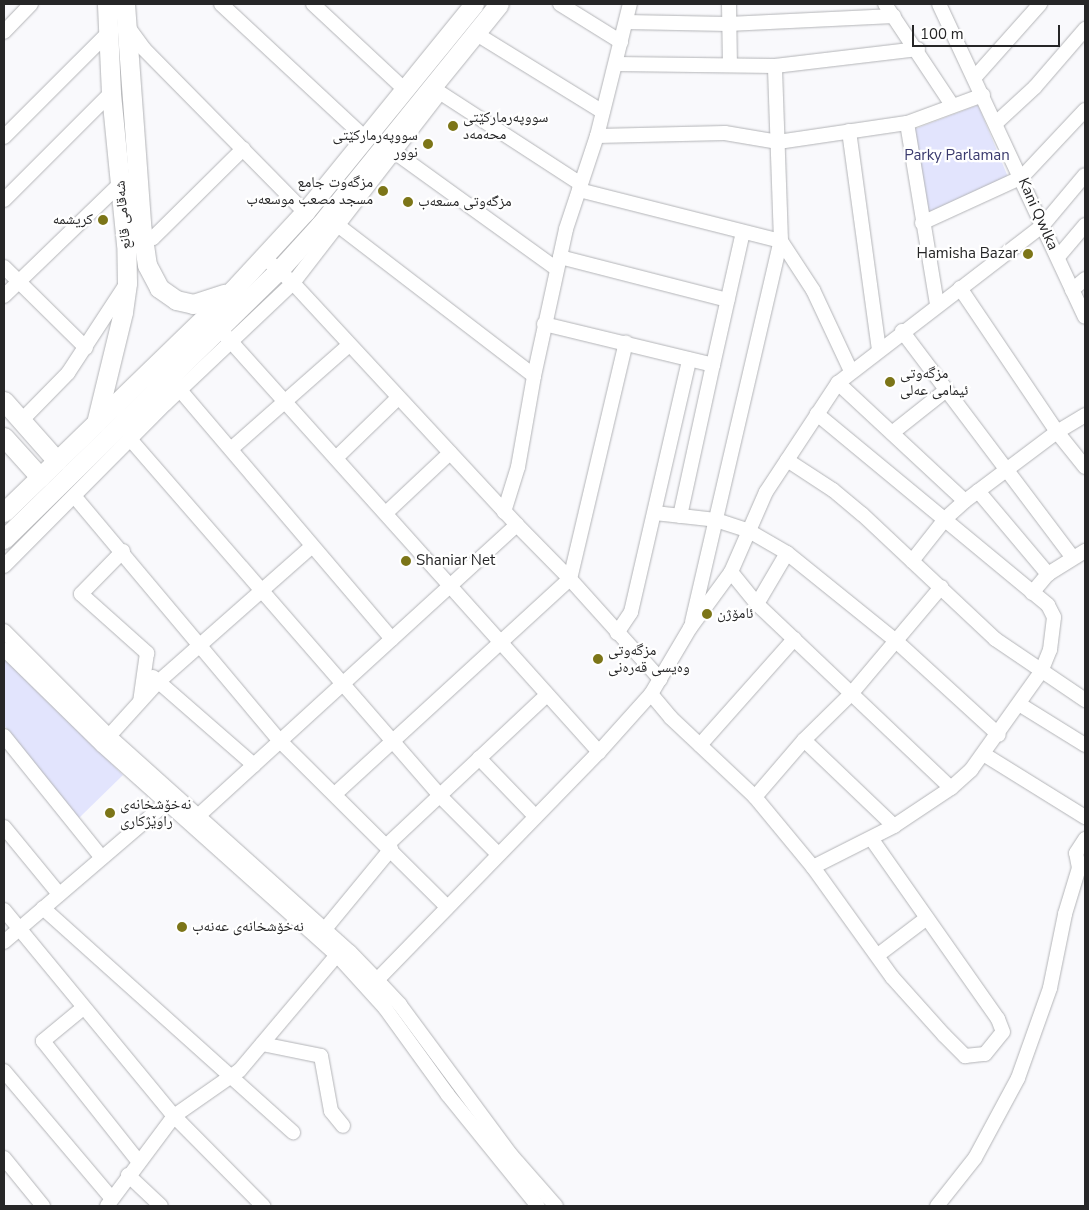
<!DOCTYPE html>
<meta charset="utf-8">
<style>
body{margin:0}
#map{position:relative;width:1089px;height:1210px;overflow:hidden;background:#f9f9fc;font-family:"Nunito Sans","Noto Naskh Arabic",sans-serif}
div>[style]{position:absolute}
.green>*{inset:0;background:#e2e4fd}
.roads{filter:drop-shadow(0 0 1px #b3b4b7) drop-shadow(0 0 1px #b3b4b7)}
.minor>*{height:14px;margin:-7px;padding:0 7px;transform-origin:7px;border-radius:7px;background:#fff}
.major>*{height:19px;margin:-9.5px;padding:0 9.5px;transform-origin:9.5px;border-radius:9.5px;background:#fff}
.dots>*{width:14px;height:14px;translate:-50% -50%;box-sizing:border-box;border:2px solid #fff;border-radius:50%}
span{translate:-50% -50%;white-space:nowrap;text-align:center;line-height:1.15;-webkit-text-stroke:4.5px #fff;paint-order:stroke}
.poi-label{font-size:15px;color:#262627}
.left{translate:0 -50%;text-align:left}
.right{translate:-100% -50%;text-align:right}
.park-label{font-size:15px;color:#3b3b6e}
.street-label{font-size:15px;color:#262627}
.frame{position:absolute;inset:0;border:5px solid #262627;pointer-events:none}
.scale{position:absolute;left:912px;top:25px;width:148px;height:22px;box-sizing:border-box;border:2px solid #262627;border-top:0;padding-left:6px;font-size:15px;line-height:18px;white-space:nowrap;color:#262627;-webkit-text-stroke:4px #fff;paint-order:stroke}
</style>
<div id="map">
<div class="green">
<div style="clip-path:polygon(978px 105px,1008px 177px,928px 213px,912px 130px)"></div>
<div style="clip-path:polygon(4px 657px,123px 775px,79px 818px,4px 725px)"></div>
</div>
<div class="roads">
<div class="minor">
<div style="left:221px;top:4px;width:197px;rotate:42.9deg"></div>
<div style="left:313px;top:4px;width:125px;rotate:43deg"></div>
<div style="left:560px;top:4px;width:72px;rotate:31.9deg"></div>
<div style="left:729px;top:4px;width:61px;rotate:89.1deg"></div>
<div style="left:885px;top:4px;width:121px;rotate:56.4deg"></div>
<div style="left:939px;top:4px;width:345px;rotate:65deg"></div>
<div style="left:626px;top:22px;width:102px;rotate:1.1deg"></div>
<div style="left:728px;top:24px;width:166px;rotate:-2.8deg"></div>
<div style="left:126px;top:24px;width:31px;rotate:54deg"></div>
<div style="left:144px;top:49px;width:229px;rotate:45.4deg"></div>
<div style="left:4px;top:32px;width:39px;rotate:-46deg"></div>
<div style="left:475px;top:33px;width:150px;rotate:31.7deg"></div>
<div style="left:616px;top:64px;width:159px;rotate:0.7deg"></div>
<div style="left:775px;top:66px;width:144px;rotate:-6.8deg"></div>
<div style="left:975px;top:77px;width:98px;rotate:-48.3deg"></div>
<div style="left:433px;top:88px;width:176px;rotate:33deg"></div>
<div style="left:907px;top:123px;width:183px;rotate:80.6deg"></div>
<div style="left:996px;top:123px;width:53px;rotate:-42.7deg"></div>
<div style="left:1035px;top:87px;width:77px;rotate:-49.2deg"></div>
<div style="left:849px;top:131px;width:220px;rotate:82.2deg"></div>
<div style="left:597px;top:136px;width:128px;rotate:-1.3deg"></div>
<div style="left:725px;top:133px;width:54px;rotate:9.6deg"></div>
<div style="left:778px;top:142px;width:130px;rotate:-8.4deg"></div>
<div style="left:907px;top:123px;width:81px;rotate:-20.2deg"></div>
<div style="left:4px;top:137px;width:148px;rotate:-45deg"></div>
<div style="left:396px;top:153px;width:198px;rotate:35.8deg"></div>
<div style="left:579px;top:190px;width:208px;rotate:14.2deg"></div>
<div style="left:781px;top:241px;width:59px;rotate:56.9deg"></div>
<div style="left:813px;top:290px;width:89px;rotate:64.9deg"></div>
<div style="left:4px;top:200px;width:151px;rotate:-45deg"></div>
<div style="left:331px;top:220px;width:256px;rotate:37.5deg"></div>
<div style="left:922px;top:223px;width:110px;rotate:-24.7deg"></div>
<div style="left:1022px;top:177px;width:92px;rotate:-46.8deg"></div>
<div style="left:143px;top:240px;width:10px;rotate:-11deg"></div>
<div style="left:153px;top:238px;width:127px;rotate:-44.7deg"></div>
<div style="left:264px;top:257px;width:39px;rotate:42deg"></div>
<div style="left:293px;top:283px;width:330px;rotate:47.2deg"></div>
<div style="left:517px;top:525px;width:76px;rotate:45.5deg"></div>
<div style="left:570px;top:579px;width:135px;rotate:48deg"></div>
<div style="left:560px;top:257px;width:173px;rotate:14.4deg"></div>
<div style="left:1058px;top:257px;width:42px;rotate:-49.8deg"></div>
<div style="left:4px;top:267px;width:115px;rotate:44.6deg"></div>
<div style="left:960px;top:288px;width:174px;rotate:56deg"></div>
<div style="left:1057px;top:432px;width:45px;rotate:51.3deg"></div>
<div style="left:1072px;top:290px;width:17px;rotate:-40deg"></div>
<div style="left:4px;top:296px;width:161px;rotate:-44deg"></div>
<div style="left:544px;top:324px;width:174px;rotate:13.6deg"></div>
<div style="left:713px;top:365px;width:136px;rotate:-77.3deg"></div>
<div style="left:902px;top:331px;width:283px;rotate:53deg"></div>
<div style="left:226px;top:336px;width:559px;rotate:48.12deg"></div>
<div style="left:838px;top:383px;width:173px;rotate:42.9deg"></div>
<div style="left:180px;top:390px;width:327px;rotate:49.6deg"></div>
<div style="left:22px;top:420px;width:66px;rotate:-45.6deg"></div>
<div style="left:68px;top:373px;width:104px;rotate:-56.8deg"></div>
<div style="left:892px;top:433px;width:68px;rotate:-38.4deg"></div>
<div style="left:130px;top:439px;width:471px;rotate:49deg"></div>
<div style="left:439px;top:795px;width:83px;rotate:45deg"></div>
<div style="left:231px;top:449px;width:157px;rotate:-41.4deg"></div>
<div style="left:336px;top:458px;width:86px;rotate:-44.1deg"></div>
<div style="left:787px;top:460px;width:55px;rotate:33.1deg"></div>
<div style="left:833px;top:490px;width:38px;rotate:40deg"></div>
<div style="left:862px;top:514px;width:183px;rotate:43.2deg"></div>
<div style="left:995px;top:639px;width:109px;rotate:34.1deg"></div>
<div style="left:978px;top:491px;width:109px;rotate:49.9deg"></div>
<div style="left:75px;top:497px;width:319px;rotate:50deg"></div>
<div style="left:280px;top:741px;width:235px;rotate:44.8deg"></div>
<div style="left:504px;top:512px;width:47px;rotate:-72.7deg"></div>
<div style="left:518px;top:467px;width:92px;rotate:-80deg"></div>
<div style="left:534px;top:376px;width:150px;rotate:-77.7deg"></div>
<div style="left:566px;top:229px;width:98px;rotate:-71.6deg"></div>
<div style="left:597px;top:136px;width:136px;rotate:-76deg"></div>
<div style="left:386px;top:513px;width:88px;rotate:-43.2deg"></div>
<div style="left:655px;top:513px;width:61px;rotate:6.5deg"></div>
<div style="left:716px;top:520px;width:35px;rotate:18deg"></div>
<div style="left:749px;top:531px;width:44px;rotate:30.1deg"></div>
<div style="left:787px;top:553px;width:140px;rotate:38.9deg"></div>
<div style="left:896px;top:641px;width:139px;rotate:42.4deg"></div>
<div style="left:680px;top:516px;width:155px;rotate:-77.7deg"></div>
<div style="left:123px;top:551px;width:60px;rotate:134.3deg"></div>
<div style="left:81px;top:594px;width:89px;rotate:41.8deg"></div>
<div style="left:147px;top:653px;width:49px;rotate:98.1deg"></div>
<div style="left:912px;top:561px;width:55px;rotate:-51.7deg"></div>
<div style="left:946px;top:518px;width:25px;rotate:-42deg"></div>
<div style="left:965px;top:501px;width:115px;rotate:-36.9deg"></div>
<div style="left:1057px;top:432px;width:33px;rotate:-31deg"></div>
<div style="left:4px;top:566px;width:230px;rotate:-45.2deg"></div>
<div style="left:166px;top:403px;width:175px;rotate:-43.4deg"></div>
<div style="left:293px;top:283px;width:240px;rotate:-52.3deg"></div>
<div style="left:731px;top:572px;width:41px;rotate:50.9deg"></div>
<div style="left:757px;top:604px;width:267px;rotate:43.5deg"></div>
<div style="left:1032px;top:593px;width:25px;rotate:-50deg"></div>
<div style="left:1048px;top:574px;width:44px;rotate:-31.9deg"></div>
<div style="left:757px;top:604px;width:59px;rotate:-59.5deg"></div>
<div style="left:692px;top:622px;width:391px;rotate:-76.9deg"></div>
<div style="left:781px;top:241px;width:175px;rotate:-92deg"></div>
<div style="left:4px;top:631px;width:148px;rotate:45deg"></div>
<div style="left:109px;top:736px;width:324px;rotate:41.9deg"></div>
<div style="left:350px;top:952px;width:39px;rotate:46deg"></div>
<div style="left:377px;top:980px;width:34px;rotate:47deg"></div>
<div style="left:400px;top:1005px;width:187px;rotate:53.5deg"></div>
<div style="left:511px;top:1155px;width:68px;rotate:48.6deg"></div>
<div style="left:617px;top:633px;width:25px;rotate:-56deg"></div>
<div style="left:631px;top:612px;width:259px;rotate:-77deg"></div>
<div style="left:4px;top:649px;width:137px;rotate:44.4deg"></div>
<div style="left:102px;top:745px;width:315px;rotate:41.8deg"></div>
<div style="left:337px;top:955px;width:72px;rotate:47.8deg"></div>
<div style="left:385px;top:1008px;width:107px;rotate:54.1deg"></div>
<div style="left:448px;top:1095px;width:143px;rotate:51deg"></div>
<div style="left:153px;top:677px;width:134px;rotate:41.1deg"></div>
<div style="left:651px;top:694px;width:31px;rotate:50deg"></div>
<div style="left:671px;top:718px;width:115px;rotate:43.2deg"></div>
<div style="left:755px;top:797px;width:91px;rotate:50.4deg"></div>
<div style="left:813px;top:867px;width:135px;rotate:54.3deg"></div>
<div style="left:892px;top:977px;width:78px;rotate:48.1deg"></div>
<div style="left:944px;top:1035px;width:30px;rotate:45deg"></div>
<div style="left:965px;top:1056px;width:20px;rotate:-6deg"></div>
<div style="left:985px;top:1054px;width:28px;rotate:-51deg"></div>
<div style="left:1003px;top:1032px;width:14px;rotate:-111deg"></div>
<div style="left:998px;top:1019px;width:219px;rotate:-125.1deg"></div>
<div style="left:1019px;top:704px;width:78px;rotate:31.8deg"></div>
<div style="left:4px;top:736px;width:156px;rotate:51.2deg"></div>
<div style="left:109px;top:736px;width:73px;rotate:-47.8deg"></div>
<div style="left:158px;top:682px;width:205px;rotate:-41.4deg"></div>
<div style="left:804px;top:740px;width:124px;rotate:43.7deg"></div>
<div style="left:700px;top:745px;width:142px;rotate:-48.4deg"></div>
<div style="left:985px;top:755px;width:118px;rotate:31.8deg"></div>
<div style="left:479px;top:758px;width:81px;rotate:46deg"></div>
<div style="left:335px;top:794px;width:319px;rotate:-42.5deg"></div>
<div style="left:570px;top:579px;width:243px;rotate:-76.7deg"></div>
<div style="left:755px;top:797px;width:75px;rotate:-49.3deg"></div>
<div style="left:804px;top:740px;width:66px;rotate:-44.4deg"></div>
<div style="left:851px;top:694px;width:140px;rotate:-49.9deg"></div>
<div style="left:198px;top:816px;width:432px;rotate:-42.4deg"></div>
<div style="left:4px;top:827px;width:87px;rotate:50.6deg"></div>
<div style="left:387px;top:845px;width:219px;rotate:-43.2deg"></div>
<div style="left:813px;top:867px;width:91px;rotate:-26.8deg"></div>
<div style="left:894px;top:826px;width:69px;rotate:-33.7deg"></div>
<div style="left:951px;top:788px;width:27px;rotate:-42deg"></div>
<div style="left:971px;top:770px;width:120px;rotate:-54.5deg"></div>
<div style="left:1041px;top:672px;width:24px;rotate:-68deg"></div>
<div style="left:1050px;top:650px;width:33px;rotate:-83deg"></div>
<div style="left:1054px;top:617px;width:13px;rotate:-117deg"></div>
<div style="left:1048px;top:605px;width:300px;rotate:-140.4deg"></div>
<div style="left:43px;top:908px;width:336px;rotate:41.9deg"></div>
<div style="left:4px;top:910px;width:267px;rotate:50.5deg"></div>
<div style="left:174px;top:1116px;width:127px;rotate:45.3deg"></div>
<div style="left:325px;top:929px;width:104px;rotate:-50.5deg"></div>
<div style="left:4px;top:942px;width:213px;rotate:-40.6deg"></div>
<div style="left:878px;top:955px;width:61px;rotate:-37.1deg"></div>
<div style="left:377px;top:980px;width:318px;rotate:-45.8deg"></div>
<div style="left:599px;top:752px;width:78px;rotate:-48.1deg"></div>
<div style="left:651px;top:694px;width:77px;rotate:-59.4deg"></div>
<div style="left:690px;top:628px;width:69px;rotate:-53.8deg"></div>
<div style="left:731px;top:572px;width:87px;rotate:-66.4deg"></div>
<div style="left:766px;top:492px;width:131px;rotate:-56.6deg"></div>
<div style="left:838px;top:383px;width:259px;rotate:-37.6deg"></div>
<div style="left:1043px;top:225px;width:65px;rotate:-50deg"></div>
<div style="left:83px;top:1008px;width:52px;rotate:140.5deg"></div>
<div style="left:43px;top:1041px;width:153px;rotate:51.6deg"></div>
<div style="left:262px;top:1044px;width:60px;rotate:11.5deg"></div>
<div style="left:321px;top:1056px;width:56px;rotate:79.7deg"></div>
<div style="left:331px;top:1111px;width:19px;rotate:51deg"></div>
<div style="left:4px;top:1071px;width:167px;rotate:49.8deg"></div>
<div style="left:4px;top:1158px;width:62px;rotate:50.9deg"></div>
<div style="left:128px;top:1175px;width:45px;rotate:43.2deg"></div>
<div style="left:107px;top:1206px;width:112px;rotate:-53.3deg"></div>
<div style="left:174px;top:1116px;width:80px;rotate:-34.9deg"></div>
<div style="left:240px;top:1070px;width:150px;rotate:-49.9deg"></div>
<div style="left:937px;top:1206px;width:61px;rotate:-51.6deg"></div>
<div style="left:975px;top:1158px;width:91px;rotate:-61.7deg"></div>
<div style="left:1018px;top:1078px;width:96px;rotate:-70.4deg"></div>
<div style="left:1050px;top:988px;width:76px;rotate:-78.5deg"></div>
<div style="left:1065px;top:914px;width:48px;rotate:-73.1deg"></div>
<div style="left:1079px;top:868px;width:15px;rotate:-101deg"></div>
<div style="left:1076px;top:853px;width:17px;rotate:-57deg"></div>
</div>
<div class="major">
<div style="left:125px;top:4px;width:221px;rotate:85.8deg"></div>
<div style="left:141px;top:224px;width:41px;rotate:81.7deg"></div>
<div style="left:147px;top:265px;width:26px;rotate:62deg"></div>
<div style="left:159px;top:288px;width:21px;rotate:35deg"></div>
<div style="left:176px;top:300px;width:17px;rotate:13deg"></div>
<div style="left:193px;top:304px;width:33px;rotate:-18deg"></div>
<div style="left:4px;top:401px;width:80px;rotate:48.5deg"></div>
<div style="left:96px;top:423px;width:114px;rotate:-76.3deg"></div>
<div style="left:123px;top:312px;width:29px;rotate:-82deg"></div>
<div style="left:127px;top:283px;width:39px;rotate:-91deg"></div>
<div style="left:126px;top:244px;width:152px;rotate:-95.7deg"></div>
<div style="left:111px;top:93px;width:89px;rotate:-92.6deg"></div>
<div style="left:4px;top:437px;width:54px;rotate:48deg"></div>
<div style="left:4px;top:512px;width:318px;rotate:-44.1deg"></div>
<div style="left:232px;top:291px;width:108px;rotate:-47.3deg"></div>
<div style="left:305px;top:212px;width:268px;rotate:-50.9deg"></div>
<div style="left:4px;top:539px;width:385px;rotate:-44.4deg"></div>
<div style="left:279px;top:270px;width:61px;rotate:-47.7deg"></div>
<div style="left:320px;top:225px;width:284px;rotate:-51deg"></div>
</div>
</div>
<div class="dots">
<div style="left:453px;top:126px;background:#7c7518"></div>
<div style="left:428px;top:144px;background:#7c7518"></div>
<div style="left:383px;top:191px;background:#7c7518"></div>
<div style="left:408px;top:202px;background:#7c7518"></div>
<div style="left:103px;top:220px;background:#7c7518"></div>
<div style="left:1028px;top:254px;background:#7c7518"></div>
<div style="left:890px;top:382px;background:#7c7518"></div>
<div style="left:406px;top:561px;background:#7c7518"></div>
<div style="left:707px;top:614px;background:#7c7518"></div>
<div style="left:598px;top:659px;background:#7c7518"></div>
<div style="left:110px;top:813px;background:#7c7518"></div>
<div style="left:182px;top:927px;background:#7c7518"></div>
</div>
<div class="poi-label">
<span class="left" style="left:463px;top:126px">سووپەرمارکێتی<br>محەمەد</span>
<span class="right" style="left:418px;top:144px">سووپەرمارکێتی<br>نوور</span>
<span class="right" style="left:373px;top:191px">مزگەوت جامع<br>مسجد مصعب موسعەب</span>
<span class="left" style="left:418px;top:202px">مزگەوتی مسعەب</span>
<span class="right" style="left:93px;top:220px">کریشمە</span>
<span class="right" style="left:1018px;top:254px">Hamisha Bazar</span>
<span class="left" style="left:900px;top:382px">مزگەوتی<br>ئیمامی عەلی</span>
<span class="left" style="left:416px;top:561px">Shaniar Net</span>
<span class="left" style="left:717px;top:614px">ئامۆژن</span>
<span class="left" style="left:608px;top:659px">مزگەوتی<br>وەیسی قەرەنی</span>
<span class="left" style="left:120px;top:813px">نەخۆشخانەی<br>راوێژکاری</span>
<span class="left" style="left:192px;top:927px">نەخۆشخانەی عەنەب</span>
</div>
<div class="park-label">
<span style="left:957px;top:156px">Parky Parlaman</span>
</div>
<div class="street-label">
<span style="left:1038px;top:214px;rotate:66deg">Kani Qwlka</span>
<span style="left:123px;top:215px;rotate:-95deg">شەقامی قانع</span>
</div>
<div class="frame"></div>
<div class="scale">100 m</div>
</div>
